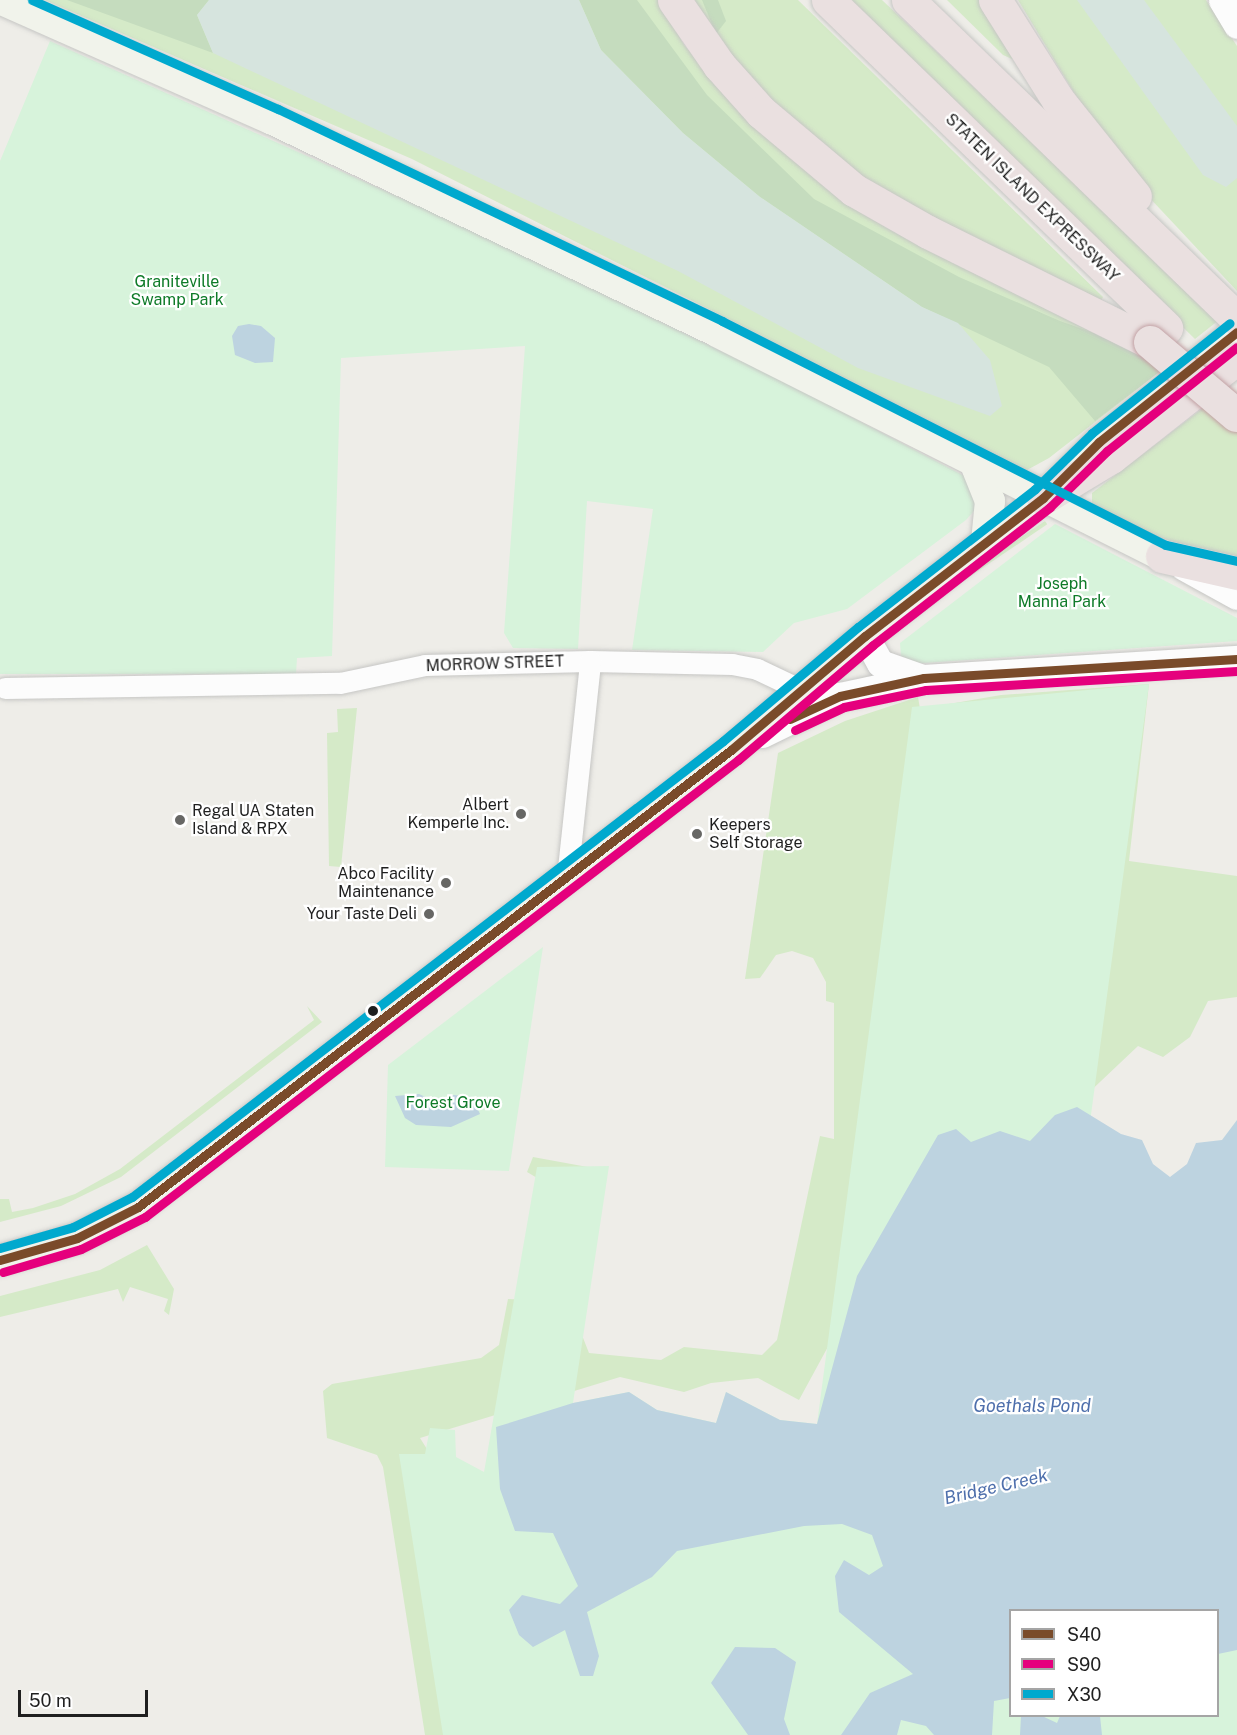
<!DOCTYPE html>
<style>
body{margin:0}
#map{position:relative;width:1237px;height:1735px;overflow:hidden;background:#eeede8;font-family:"Public Sans",sans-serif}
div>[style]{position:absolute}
.grass>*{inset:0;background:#d5eac8;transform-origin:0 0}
.forest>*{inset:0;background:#c5dcbe}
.wetland>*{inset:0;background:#d6e4de}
.park>*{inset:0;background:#d7f3db}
.water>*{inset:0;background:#bdd3e0}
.roads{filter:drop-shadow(0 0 2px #c6c6c4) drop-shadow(0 0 2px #c6c6c4)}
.minor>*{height:21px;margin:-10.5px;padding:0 10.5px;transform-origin:10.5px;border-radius:10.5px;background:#fcfcfc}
.tertiary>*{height:27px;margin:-13.5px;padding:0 13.5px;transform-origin:13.5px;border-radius:13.5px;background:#fcfcfc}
.secondary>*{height:30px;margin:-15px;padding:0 15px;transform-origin:15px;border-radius:15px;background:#f1f3eb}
.motorway>*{height:33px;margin:-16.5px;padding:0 16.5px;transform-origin:16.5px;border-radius:16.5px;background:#eae0e0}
.bridges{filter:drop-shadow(0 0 2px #c2a1a4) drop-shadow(0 0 2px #c2a1a4)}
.motorway-bridge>*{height:33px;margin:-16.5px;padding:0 16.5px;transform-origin:16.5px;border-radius:16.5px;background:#eae0e0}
.bus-1>*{height:9px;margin:-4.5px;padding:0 4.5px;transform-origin:4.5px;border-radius:4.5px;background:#7a4b2a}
.bus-2>*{height:9px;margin:-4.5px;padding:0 4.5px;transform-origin:4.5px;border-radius:4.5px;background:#e5007d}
.bus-3>*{height:9px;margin:-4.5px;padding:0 4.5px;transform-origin:4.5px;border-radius:4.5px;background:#00a9ce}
.dots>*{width:16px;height:16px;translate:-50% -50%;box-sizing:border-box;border:3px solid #fff;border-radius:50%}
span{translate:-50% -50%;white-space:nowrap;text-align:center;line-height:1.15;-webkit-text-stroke:4.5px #fff;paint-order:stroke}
.street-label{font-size:16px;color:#1f1f1f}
.park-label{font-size:16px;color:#0f7b29}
.poi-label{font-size:16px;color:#1f1f1f}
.right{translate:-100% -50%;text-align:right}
.left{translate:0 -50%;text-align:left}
.water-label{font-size:18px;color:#4e6fac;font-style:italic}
.legend{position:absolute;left:1009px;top:1609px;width:210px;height:108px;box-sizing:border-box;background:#fff;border:2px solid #a5a5a5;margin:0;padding:8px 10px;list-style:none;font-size:18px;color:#1f1f1f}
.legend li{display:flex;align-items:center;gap:12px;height:30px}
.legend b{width:30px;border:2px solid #a5a5a5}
.scale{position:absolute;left:18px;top:1690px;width:130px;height:27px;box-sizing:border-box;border:3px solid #1f1f1f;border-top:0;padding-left:8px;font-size:18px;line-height:21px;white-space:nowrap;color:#1f1f1f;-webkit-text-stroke:4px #fff;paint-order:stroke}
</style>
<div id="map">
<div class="grass">
<div style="clip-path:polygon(45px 0,659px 0,684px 45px,778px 147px,1167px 366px,1049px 458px,1027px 470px,412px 159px)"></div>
<div style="clip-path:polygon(685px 0,798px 0,1103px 297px,1099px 305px,934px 227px,790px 131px)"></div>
<div style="clip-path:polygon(846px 0,882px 0,1219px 320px,1195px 339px)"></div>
<div style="clip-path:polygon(947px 0,985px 0,1019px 62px,1003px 55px)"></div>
<div style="clip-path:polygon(1018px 0,1206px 0,1237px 46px,1237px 291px,1116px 162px)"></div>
<div style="clip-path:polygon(1211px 402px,1237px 427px,1237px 565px,1151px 534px,1092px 505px,1092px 493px)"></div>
<div style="left:1045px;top:521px;width:4px;height:184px;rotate:56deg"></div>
<div style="clip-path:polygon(1149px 684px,1129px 861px,1237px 876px,1237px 997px,1208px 1001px,1190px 1037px,1163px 1057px,1138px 1046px,836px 1332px,799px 1400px,758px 1378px,711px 1383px,684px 1392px,620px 1377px,420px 1438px,444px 1476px,498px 1735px,425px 1735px,383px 1467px,377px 1455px,327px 1438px,323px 1391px,332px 1384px,481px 1358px,499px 1345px,508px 1299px,553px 1301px,549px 1185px,527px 1172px,533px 1157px,604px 1170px,576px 1320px,589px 1353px,661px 1360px,684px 1347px,762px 1355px,777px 1340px,820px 1136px,834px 1139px,834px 1003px,826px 1001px,826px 982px,813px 958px,792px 951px,776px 955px,760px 978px,745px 979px,778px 753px,845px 721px,918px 697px,920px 709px,1001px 695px)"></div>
<div style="clip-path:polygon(357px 708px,341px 867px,329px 866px,327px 733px,338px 732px,337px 709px)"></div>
<div style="clip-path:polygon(307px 1006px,322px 1022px,121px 1177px,61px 1206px,0 1222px,0 1199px,9px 1199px,12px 1212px,33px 1208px,75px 1194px,120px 1169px,314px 1020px)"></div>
<div style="clip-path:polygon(147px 1245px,174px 1289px,169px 1315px,164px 1311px,168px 1299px,130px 1287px,123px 1302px,118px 1289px,0 1317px,0 1296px,100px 1270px)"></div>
</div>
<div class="forest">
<div style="clip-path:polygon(67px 0,209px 0,197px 15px,213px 53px)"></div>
<div style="clip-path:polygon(579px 0,637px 0,707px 95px,814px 199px,959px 277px,1060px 321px,1139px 349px,1167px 366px,1095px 421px,1049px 367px,922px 307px,760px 197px,683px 133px,601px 50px)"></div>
<div style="clip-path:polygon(702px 0,718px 0,726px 21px,716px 34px)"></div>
</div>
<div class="wetland">
<div style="clip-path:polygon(209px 0,579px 0,601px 50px,683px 133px,760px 197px,922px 307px,958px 323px,990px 360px,1002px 406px,990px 416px,858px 368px,678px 271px,213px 53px,197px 15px)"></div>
<div style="clip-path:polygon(1077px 0,1144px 0,1237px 126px,1237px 178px,1226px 187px,1203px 175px)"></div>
</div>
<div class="park">
<div style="clip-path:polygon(50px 41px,439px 215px,775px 377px,978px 483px,982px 502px,966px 520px,847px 609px,794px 623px,763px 652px,632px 650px,653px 509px,587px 501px,578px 649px,513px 648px,504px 633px,525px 346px,341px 358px,332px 656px,297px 658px,296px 674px,0 674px,0 161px)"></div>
<div style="clip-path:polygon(1055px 524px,1237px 618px,1237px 641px,910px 664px,901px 656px,900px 643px)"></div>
<div style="clip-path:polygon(evenodd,1149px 684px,1076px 1226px,1237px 1330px,1237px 1735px,443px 1735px,399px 1454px,425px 1454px,430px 1428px,455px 1430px,456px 1457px,484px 1472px,537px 1167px,609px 1166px,573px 1403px,629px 1392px,657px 1410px,716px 1423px,726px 1392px,780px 1420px,817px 1424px,912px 707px,1149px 684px,1010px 1610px,1218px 1610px,1218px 1716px,1010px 1716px,1010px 1610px)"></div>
<div style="clip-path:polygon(543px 947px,509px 1171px,385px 1167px,388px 1065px)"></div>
</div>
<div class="water">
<div style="clip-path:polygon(249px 324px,261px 326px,275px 338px,273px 362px,255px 363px,235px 355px,232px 336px,238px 326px)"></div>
<div style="clip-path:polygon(419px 1094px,436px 1102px,454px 1095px,472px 1097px,480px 1114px,451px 1127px,416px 1125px,405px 1118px,395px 1096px)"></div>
<div style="clip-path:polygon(1077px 1107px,1121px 1134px,1142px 1140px,1153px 1164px,1170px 1177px,1187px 1164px,1196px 1143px,1222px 1140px,1237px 1120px,1237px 1650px,1218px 1654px,1218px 1610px,1010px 1610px,1010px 1698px,994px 1701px,992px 1735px,934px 1735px,926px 1726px,901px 1720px,897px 1735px,841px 1735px,870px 1693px,913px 1674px,839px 1612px,835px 1576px,844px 1560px,869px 1575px,883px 1566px,872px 1535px,842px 1524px,804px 1526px,677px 1551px,652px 1577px,587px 1612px,599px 1656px,593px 1676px,580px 1676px,565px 1630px,533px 1647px,519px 1635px,509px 1610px,522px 1595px,560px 1604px,578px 1586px,553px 1533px,515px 1531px,500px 1489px,496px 1427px,573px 1403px,629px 1392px,657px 1410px,716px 1423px,726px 1392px,780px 1420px,817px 1424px,857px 1276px,938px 1135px,956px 1129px,971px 1142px,1000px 1131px,1030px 1141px,1055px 1115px)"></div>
<div style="clip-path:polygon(735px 1647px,775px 1648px,796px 1662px,784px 1719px,790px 1735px,748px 1735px,711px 1683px)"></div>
<div style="clip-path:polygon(1021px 1716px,1042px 1716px,1057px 1723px,1060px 1716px,1100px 1716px,1102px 1735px,1020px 1735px)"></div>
</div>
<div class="roads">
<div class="minor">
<div style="left:5px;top:688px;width:335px;rotate:-0.9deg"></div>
<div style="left:340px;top:683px;width:87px;rotate:-12deg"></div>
<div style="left:425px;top:665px;width:165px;rotate:-1.4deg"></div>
<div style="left:590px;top:661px;width:142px;rotate:1.2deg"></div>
<div style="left:732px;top:664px;width:25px;rotate:11deg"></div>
<div style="left:757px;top:669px;width:49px;rotate:25.5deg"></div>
<div style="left:567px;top:878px;width:218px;rotate:-83.9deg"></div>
</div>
<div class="tertiary">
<div style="left:1222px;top:0;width:29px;rotate:59deg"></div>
<div style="left:1184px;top:567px;width:60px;rotate:28.7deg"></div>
<div style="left:865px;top:636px;width:31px;rotate:61deg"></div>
<div style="left:880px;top:663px;width:42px;rotate:19.3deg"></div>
<div style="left:762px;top:734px;width:87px;rotate:-26deg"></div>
<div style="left:840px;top:696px;width:86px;rotate:-12.1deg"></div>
<div style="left:924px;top:678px;width:314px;rotate:-3.5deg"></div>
</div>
<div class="secondary">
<div style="left:2px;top:0;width:296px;rotate:23.9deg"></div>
<div style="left:273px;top:120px;width:492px;rotate:25.5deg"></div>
<div style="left:717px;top:332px;width:498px;rotate:26.7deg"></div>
<div style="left:975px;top:464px;width:40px;rotate:68deg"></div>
<div style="left:990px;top:501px;width:41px;rotate:95.6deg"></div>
<div style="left:0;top:1260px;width:80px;rotate:-15.9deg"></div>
<div style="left:77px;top:1238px;width:68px;rotate:-26.9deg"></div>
<div style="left:138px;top:1207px;width:749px;rotate:-37.62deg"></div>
<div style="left:731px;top:750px;width:176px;rotate:-40.4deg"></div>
<div style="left:865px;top:636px;width:225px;rotate:-37.8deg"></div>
<div style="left:1043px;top:498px;width:79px;rotate:-45deg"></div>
<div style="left:1099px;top:442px;width:176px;rotate:-38.6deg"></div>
</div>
<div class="motorway">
<div style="left:674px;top:0;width:79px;rotate:55.3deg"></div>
<div style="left:719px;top:65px;width:63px;rotate:48.2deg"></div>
<div style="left:761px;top:112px;width:121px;rotate:40deg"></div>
<div style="left:854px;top:190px;width:85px;rotate:29.6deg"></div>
<div style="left:928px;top:232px;width:248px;rotate:26.4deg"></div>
<div style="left:828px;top:0;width:471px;rotate:44.1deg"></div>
<div style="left:908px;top:0;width:458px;rotate:44.1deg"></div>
<div style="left:995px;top:0;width:118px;rotate:57.8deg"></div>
<div style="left:1058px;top:100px;width:123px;rotate:51.3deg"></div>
<div style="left:1043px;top:498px;width:79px;rotate:-31.1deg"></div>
<div style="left:1111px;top:457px;width:160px;rotate:-38.2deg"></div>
<div style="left:1162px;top:556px;width:77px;rotate:12.8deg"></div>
</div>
</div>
<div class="bridges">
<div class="motorway-bridge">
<div style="left:1150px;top:342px;width:113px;rotate:40.3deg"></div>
</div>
</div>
<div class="bus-1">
<div style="left:790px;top:719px;width:55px;rotate:-24.7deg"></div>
<div style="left:840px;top:696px;width:86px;rotate:-12.1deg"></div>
<div style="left:924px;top:678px;width:314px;rotate:-3.5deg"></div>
<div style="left:0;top:1260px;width:80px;rotate:-15.9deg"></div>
<div style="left:77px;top:1238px;width:68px;rotate:-26.9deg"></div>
<div style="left:138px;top:1207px;width:749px;rotate:-37.62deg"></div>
<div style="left:731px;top:750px;width:176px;rotate:-40.4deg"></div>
<div style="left:865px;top:636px;width:225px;rotate:-37.8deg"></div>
<div style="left:1043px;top:498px;width:79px;rotate:-45deg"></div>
<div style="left:1099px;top:442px;width:176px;rotate:-38.6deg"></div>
</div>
<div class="bus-2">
<div style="left:795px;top:730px;width:54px;rotate:-25.1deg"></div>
<div style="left:844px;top:707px;width:84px;rotate:-11.7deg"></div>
<div style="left:926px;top:690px;width:312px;rotate:-3.5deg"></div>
<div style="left:3px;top:1272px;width:81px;rotate:-16.4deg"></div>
<div style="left:81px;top:1249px;width:72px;rotate:-26.6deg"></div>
<div style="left:145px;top:1217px;width:749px;rotate:-37.62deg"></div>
<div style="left:738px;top:760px;width:177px;rotate:-40.4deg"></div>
<div style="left:873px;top:645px;width:224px;rotate:-37.9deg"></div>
<div style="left:1050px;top:507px;width:80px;rotate:-44.5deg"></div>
<div style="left:1107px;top:451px;width:166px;rotate:-38.7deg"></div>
</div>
<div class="bus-3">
<div style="left:32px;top:0;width:269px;rotate:23.9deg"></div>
<div style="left:278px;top:109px;width:492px;rotate:25.5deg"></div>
<div style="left:722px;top:321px;width:497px;rotate:26.8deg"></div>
<div style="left:1166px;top:545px;width:73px;rotate:12.7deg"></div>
<div style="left:0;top:1248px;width:76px;rotate:-16deg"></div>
<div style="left:73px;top:1227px;width:66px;rotate:-27deg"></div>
<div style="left:132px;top:1197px;width:746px;rotate:-37.65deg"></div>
<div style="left:723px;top:741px;width:177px;rotate:-40.2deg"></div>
<div style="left:858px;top:627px;width:224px;rotate:-37.9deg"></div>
<div style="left:1035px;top:489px;width:80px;rotate:-44.5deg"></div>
<div style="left:1092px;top:433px;width:176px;rotate:-38.6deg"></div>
</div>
<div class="dots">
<div style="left:521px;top:814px;background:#676765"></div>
<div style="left:180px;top:820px;background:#676765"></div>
<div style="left:697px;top:834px;background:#676765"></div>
<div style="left:446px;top:883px;background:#676765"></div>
<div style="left:429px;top:914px;background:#676765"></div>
<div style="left:373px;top:1011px;background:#1f1f1f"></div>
</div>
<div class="street-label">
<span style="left:1032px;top:198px;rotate:44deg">STATEN ISLAND EXPRESSWAY</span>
<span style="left:495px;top:664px;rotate:-2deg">MORROW STREET</span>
</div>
<div class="park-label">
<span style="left:177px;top:291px">Graniteville<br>Swamp Park</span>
<span style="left:1062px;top:593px">Joseph<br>Manna Park</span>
<span style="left:453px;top:1103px">Forest Grove</span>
</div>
<div class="poi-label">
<span class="right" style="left:509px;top:814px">Albert<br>Kemperle Inc.</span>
<span class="left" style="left:192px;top:820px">Regal UA Staten<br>Island &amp; RPX</span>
<span class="left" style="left:709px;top:834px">Keepers<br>Self Storage</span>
<span class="right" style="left:434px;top:883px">Abco Facility<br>Maintenance</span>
<span class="right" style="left:417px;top:914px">Your Taste Deli</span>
</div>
<div class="water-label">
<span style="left:1032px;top:1406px">Goethals Pond</span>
<span style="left:996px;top:1487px;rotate:-13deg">Bridge Creek</span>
</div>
<ul class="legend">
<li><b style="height:8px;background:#7a4b2a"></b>S40</li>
<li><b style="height:8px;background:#e5007d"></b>S90</li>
<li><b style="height:8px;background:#00a9ce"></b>X30</li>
</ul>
<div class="scale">50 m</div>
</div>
